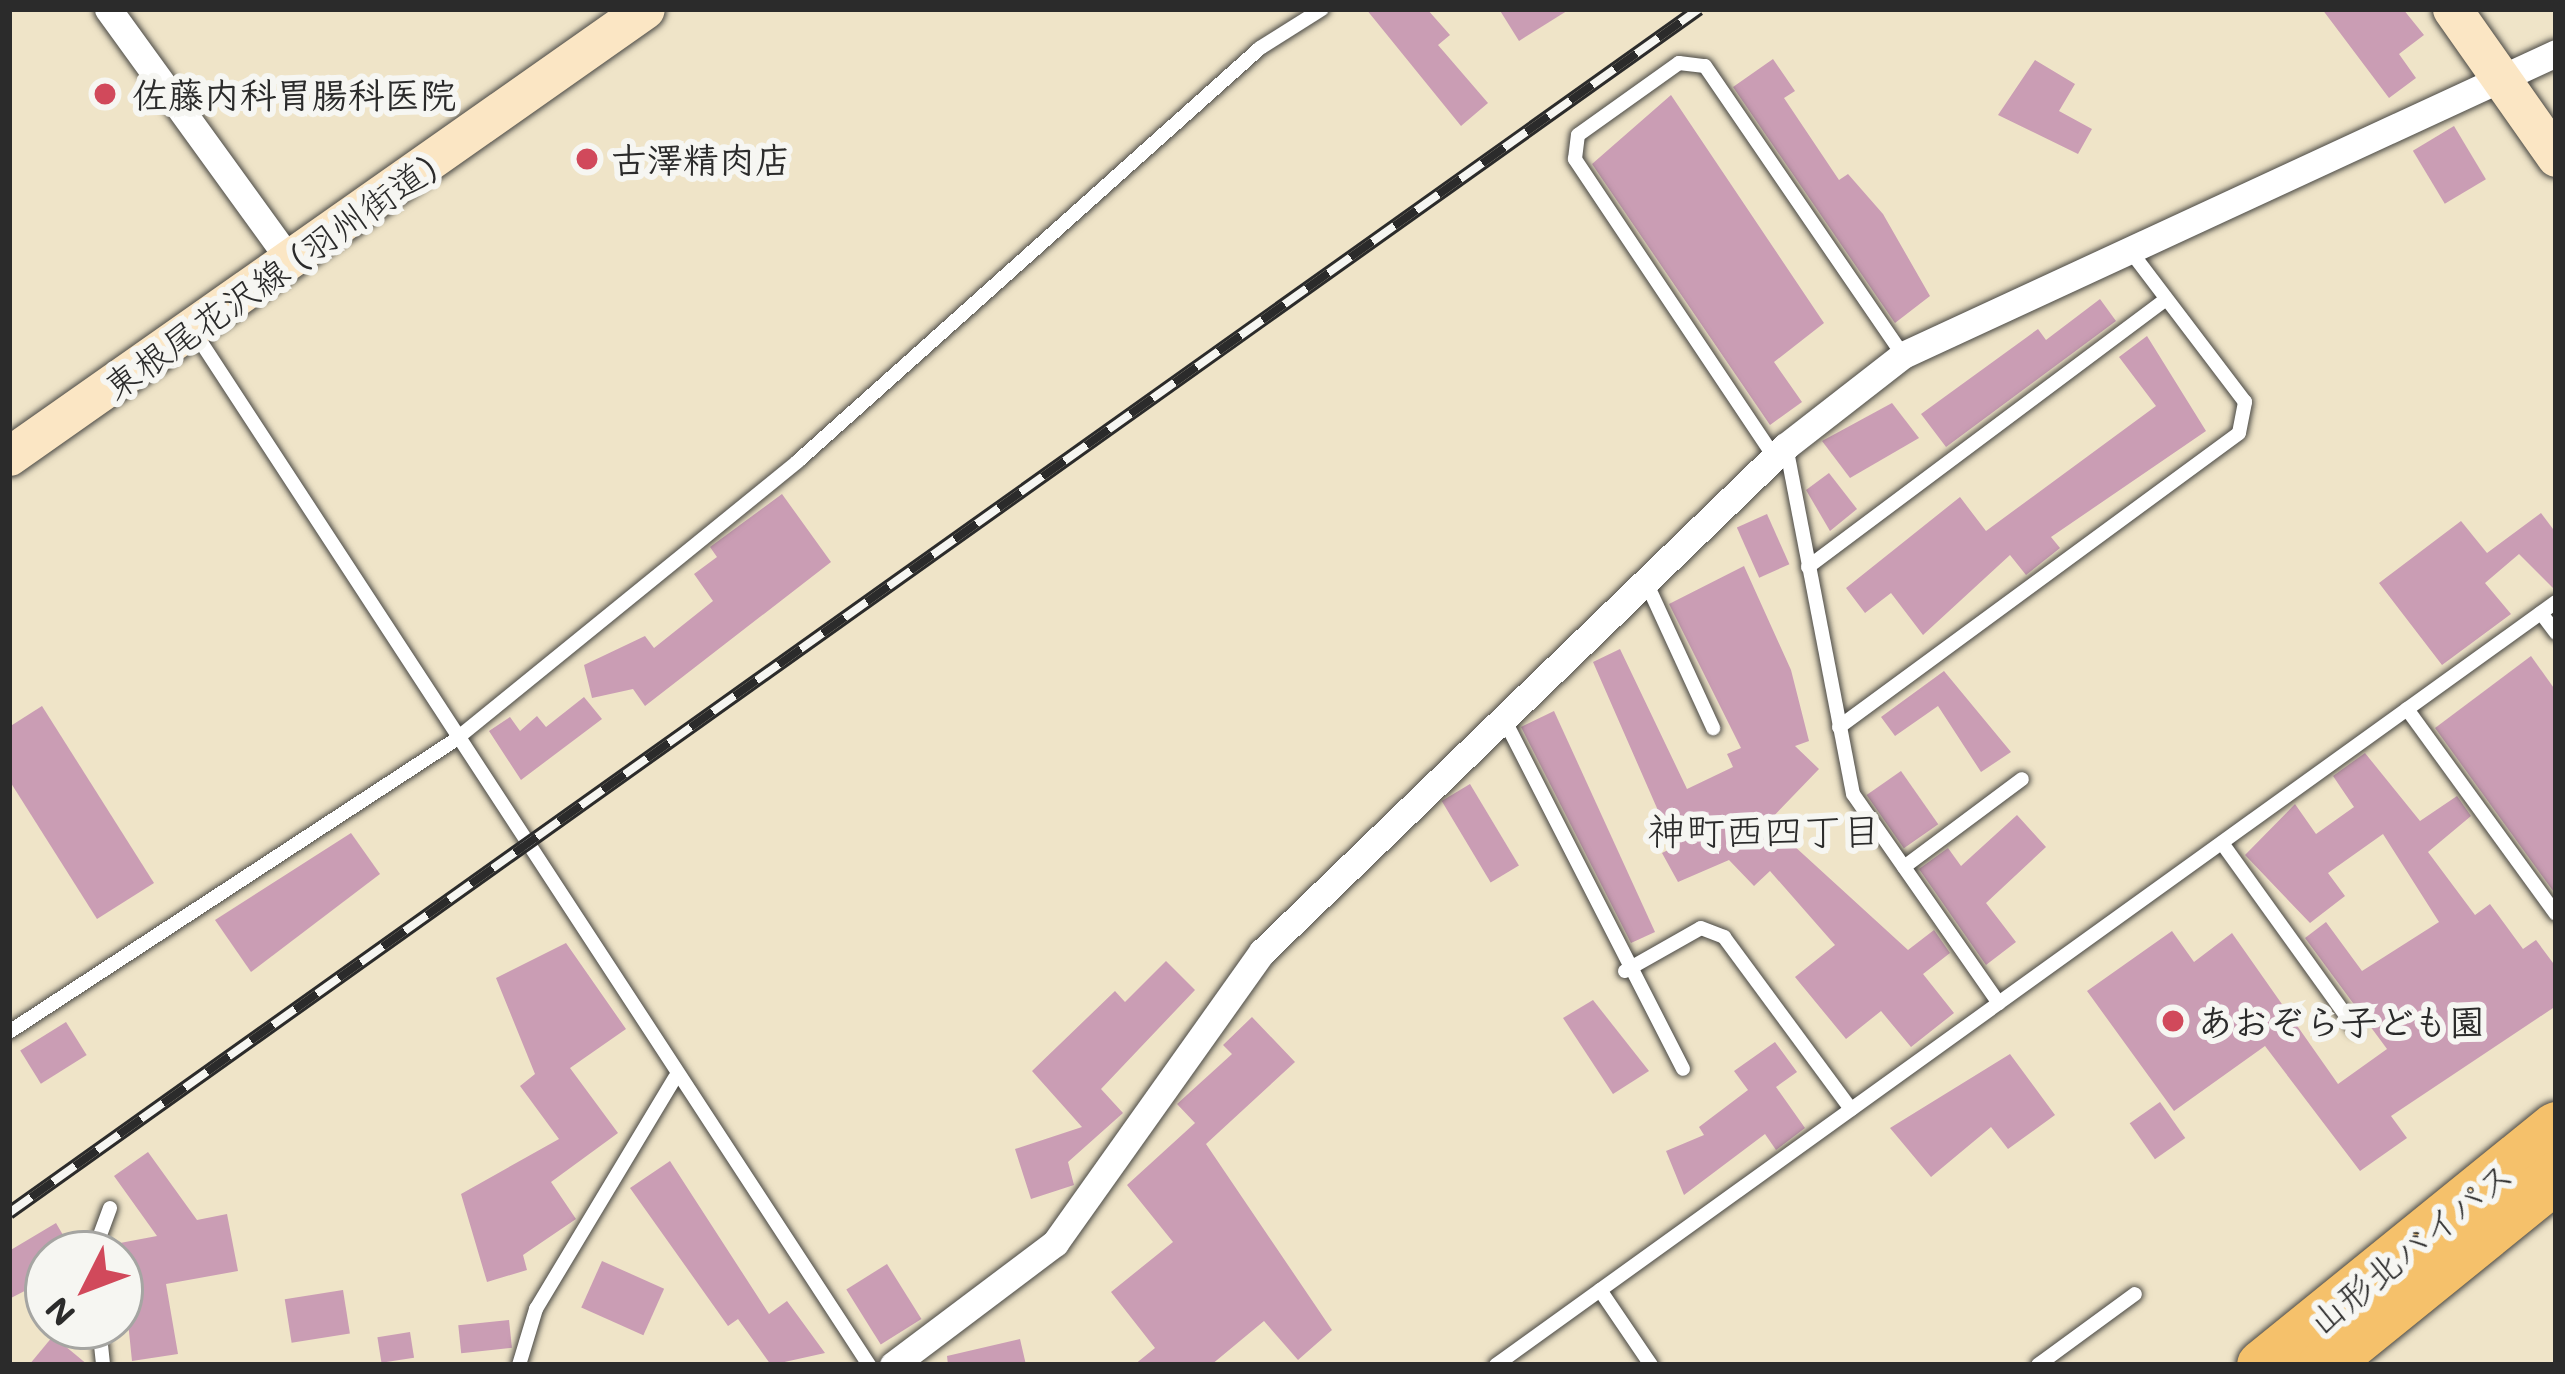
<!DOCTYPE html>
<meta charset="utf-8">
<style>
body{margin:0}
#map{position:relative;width:2565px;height:1374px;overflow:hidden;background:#efe4c8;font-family:Mali,"Klee One",sans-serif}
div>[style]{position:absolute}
.building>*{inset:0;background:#ca9db4;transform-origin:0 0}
.roads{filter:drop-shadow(0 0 3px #484743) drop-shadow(0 0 3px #484743)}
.lane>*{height:14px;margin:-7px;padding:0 7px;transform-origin:7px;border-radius:7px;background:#fff}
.street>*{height:27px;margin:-13.5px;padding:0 13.5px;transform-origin:13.5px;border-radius:13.5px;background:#fff}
.secondary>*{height:39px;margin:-19.5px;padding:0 19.5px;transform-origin:19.5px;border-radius:19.5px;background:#fbe6c4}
.highway>*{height:51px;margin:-25.5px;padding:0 25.5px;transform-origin:25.5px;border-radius:25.5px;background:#f5c16b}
.rail>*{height:14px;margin-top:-7px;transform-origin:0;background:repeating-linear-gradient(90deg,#f6f6f2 0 27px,#2b2b2b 0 54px);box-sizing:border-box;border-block:3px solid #2b2b2b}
.dots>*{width:33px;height:33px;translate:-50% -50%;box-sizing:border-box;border:6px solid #f6f6f2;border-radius:50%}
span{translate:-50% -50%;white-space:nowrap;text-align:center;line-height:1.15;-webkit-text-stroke:12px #f6f6f2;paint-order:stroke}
.poi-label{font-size:36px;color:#2b2b2b;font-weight:700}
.left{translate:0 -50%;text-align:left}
.street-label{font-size:36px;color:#2b2b2b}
.neighbourhood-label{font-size:39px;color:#2b2b2b}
.frame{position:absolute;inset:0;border:12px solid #2b2b2b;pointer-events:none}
.north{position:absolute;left:24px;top:1230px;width:120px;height:120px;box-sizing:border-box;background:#f6f6f2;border:3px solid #a5a5a2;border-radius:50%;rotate:228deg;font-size:33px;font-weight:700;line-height:48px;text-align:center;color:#2b2b2b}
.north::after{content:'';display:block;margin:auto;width:42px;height:54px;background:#d1495b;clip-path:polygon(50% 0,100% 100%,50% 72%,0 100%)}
</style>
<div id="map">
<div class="building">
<div style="clip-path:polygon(1366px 9px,1427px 9px,1450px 35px,1438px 45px,1488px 103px,1461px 126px)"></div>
<div style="clip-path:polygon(1499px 9px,1570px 9px,1519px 41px)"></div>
<div style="clip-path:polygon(2322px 9px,2403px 9px,2424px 35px,2399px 54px,2416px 78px,2389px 98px)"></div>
<div style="clip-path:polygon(1773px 59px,1795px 91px,1784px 98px,1839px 180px,1848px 174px,1883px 214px,1930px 296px,1895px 323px,1733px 87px)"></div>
<div style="clip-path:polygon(2035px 60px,2075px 84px,2059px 111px,2092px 129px,2078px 154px,1998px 115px)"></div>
<div style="clip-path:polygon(1671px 95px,1824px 323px,1774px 362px,1802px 402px,1770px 425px,1592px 164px)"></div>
<div style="left:2454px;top:126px;width:62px;height:48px;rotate:59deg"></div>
<div style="clip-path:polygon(2100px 299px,2116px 321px,1946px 447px,1921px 414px,2038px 329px,2046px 340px)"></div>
<div style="clip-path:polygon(2147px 336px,2206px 431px,2051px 537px,2060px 548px,2026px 575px,2010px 555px,1923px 635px,1891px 593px,1865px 613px,1846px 588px,1960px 497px,1986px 531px,2156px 406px,2119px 357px)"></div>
<div style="clip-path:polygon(1892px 403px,1919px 438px,1850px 478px,1822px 441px)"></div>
<div style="clip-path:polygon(1829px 473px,1857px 509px,1830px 531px,1806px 490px)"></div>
<div style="clip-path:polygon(782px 494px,831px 562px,645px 706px,633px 689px,592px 698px,584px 665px,645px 636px,654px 648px,713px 601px,694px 574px,717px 557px,710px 547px)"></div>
<div style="clip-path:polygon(2541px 513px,2556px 533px,2556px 591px,2519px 554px,2485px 583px,2511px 614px,2442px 665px,2379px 583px,2461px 521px,2487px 553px)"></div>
<div style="left:1767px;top:514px;width:55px;height:33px;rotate:66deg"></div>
<div style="clip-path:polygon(1744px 566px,1791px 670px,1809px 741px,1795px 746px,1819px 769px,1768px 822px,1908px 950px,1934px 930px,1950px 953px,1923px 974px,1954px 1013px,1911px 1047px,1881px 1011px,1846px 1039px,1795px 977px,1835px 945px,1770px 871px,1754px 886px,1729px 860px,1678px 882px,1662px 853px,1674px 847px,1593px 662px,1620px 649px,1687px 789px,1733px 767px,1727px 754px,1741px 748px,1669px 604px)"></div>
<div style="clip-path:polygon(2531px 656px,2556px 691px,2556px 895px,2435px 728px)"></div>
<div style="clip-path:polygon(1944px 671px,2011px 752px,1981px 772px,1938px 706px,1895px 736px,1881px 717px)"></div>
<div style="clip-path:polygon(584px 697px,602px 719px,521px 780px,489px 731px,510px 717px,520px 731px,537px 716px,546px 727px)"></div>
<div style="clip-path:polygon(42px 706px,154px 883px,97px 919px,9px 780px,9px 727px)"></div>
<div style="clip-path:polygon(1554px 711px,1655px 932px,1631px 943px,1521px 727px)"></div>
<div style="clip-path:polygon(2365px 753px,2420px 821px,2457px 796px,2471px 816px,2428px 852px,2475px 915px,2490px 904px,2523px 949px,2536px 940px,2556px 967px,2556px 1006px,2391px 1116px,2407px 1138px,2360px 1171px,2265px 1046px,2174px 1111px,2087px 991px,2172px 931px,2194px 962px,2232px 933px,2338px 1084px,2387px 1049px,2305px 938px,2326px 922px,2362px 971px,2439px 922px,2383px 834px,2328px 873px,2345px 896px,2310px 923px,2245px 855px,2295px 804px,2316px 834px,2354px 807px,2333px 776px)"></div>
<div style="left:1901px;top:771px;width:65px;height:42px;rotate:55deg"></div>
<div style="left:1470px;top:784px;width:95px;height:33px;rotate:59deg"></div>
<div style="clip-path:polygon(2017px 815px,2046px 847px,1986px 903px,2016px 942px,1986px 965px,1919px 869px,1948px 848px,1961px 866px)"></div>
<div style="clip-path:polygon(351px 833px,380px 874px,251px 972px,215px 920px)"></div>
<div style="clip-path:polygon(566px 943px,626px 1029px,570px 1068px,618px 1133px,551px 1182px,576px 1219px,523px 1255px,527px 1270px,487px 1282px,461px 1194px,559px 1139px,520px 1086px,535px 1074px,496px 978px)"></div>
<div style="clip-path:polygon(1166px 961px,1195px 990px,1101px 1089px,1123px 1113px,1068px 1162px,1074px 1185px,1031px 1199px,1015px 1149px,1082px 1127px,1032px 1071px,1115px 991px,1125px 1002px)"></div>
<div style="clip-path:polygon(1593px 1000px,1649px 1071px,1613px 1094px,1563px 1018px)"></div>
<div style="clip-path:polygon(1252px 1017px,1295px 1062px,1206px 1144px,1332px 1330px,1298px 1360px,1264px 1321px,1211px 1365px,1134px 1365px,1155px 1348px,1111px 1292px,1173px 1242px,1127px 1185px,1195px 1123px,1177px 1104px,1232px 1054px,1223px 1045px)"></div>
<div style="left:66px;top:1022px;width:39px;height:54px;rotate:58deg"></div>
<div style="clip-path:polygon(1775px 1042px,1797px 1072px,1776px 1087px,1805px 1128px,1776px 1150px,1765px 1134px,1684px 1195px,1666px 1151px,1704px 1135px,1699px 1127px,1748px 1090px,1734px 1071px)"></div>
<div style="clip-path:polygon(2010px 1054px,2055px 1115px,2008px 1149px,1991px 1127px,1931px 1177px,1890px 1128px)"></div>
<div style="left:2160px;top:1102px;width:44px;height:37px;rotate:55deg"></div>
<div style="clip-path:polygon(148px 1152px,197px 1220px,227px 1214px,238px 1271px,166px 1284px,178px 1354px,132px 1361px,120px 1243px,157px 1236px,114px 1176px)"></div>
<div style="clip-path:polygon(670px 1161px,769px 1314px,787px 1301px,825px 1353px,771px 1365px,738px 1319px,728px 1326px,630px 1188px)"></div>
<div style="clip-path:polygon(56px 1223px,74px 1254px,48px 1254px,48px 1279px,9px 1299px,9px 1251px)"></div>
<div style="left:602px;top:1261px;width:68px;height:51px;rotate:24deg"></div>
<div style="left:887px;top:1264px;width:65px;height:48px;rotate:58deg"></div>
<div style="left:343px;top:1290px;width:44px;height:59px;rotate:81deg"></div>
<div style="left:509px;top:1320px;width:28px;height:51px;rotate:84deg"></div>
<div style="left:410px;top:1332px;width:26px;height:33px;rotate:81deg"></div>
<div style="clip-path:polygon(53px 1336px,88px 1365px,29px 1365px)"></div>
<div style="clip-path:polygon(1020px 1339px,1026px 1365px,948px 1365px,947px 1356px)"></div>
</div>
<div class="roads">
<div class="lane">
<div style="left:195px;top:333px;width:1233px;rotate:56.85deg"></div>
<div style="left:1786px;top:446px;width:354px;rotate:79.1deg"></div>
<div style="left:1853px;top:794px;width:255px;rotate:55.1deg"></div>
<div style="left:1775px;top:458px;width:360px;rotate:-123.8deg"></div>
<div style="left:1575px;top:159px;width:24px;rotate:-83deg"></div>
<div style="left:1578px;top:135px;width:124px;rotate:-35.5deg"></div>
<div style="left:1679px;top:63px;width:26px;rotate:7deg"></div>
<div style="left:1705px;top:66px;width:350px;rotate:55.6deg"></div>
<div style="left:1808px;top:567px;width:447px;rotate:-36.8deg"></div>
<div style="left:1646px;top:582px;width:161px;rotate:65.3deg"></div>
<div style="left:2541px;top:613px;width:25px;rotate:53deg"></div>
<div style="left:2407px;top:709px;width:253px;rotate:54deg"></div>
<div style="left:1504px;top:719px;width:393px;rotate:62.9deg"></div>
<div style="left:1839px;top:727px;width:496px;rotate:-36.3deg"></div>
<div style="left:2239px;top:433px;width:32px;rotate:-79deg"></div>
<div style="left:2245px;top:402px;width:193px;rotate:-127.2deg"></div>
<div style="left:2222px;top:843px;width:228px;rotate:54.3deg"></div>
<div style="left:1904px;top:867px;width:147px;rotate:-36.7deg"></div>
<div style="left:1625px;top:971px;width:87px;rotate:-29.5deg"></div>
<div style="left:1701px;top:928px;width:25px;rotate:21deg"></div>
<div style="left:1724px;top:937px;width:214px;rotate:53.6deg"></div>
<div style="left:9px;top:1032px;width:533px;rotate:-33.21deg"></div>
<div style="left:455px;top:740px;width:442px;rotate:-39.1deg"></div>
<div style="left:798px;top:461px;width:620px;rotate:-41.79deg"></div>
<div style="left:1260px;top:48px;width:73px;rotate:-32.2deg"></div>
<div style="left:93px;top:1254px;width:49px;rotate:-69.7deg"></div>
<div style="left:1600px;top:1290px;width:91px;rotate:55.8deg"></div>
<div style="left:99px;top:1326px;width:39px;rotate:84deg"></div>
<div style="left:519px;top:1365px;width:59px;rotate:-73.1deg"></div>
<div style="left:536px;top:1309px;width:270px;rotate:-59deg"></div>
<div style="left:1496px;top:1365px;width:1306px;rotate:-35.75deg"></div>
<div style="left:2038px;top:1365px;width:120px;rotate:-36.2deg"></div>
</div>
<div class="street">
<div style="left:108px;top:9px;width:312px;rotate:54.1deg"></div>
<div style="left:893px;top:1365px;width:203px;rotate:-37deg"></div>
<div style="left:1055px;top:1243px;width:357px;rotate:-54.6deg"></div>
<div style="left:1262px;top:952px;width:728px;rotate:-44deg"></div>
<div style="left:1786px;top:446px;width:148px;rotate:-37.9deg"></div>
<div style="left:1903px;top:355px;width:719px;rotate:-24.82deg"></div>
</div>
<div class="secondary">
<div style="left:2452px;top:9px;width:181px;rotate:54.9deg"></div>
<div style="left:9px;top:456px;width:777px;rotate:-35.1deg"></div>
</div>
<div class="highway">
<div style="left:2262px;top:1365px;width:378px;rotate:-39deg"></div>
<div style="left:2323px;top:1365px;width:300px;rotate:-39deg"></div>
</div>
</div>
<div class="rail">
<div style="left:9px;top:1213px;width:2075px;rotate:-35.47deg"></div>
</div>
<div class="dots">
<div style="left:105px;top:94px;background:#d1495b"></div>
<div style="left:587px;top:159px;background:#d1495b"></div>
<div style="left:2173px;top:1021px;background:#d1495b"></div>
</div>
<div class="poi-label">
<span class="left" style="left:132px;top:94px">佐藤内科胃腸科医院</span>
<span class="left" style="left:611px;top:159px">古澤精肉店</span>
<span class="left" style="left:2197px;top:1021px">あおぞら子ども園</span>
</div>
<div class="street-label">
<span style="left:269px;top:276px;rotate:-35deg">東根尾花沢線 (羽州街道)</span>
<span style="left:2410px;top:1247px;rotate:-39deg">山形北バイパス</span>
</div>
<div class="neighbourhood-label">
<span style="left:1764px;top:830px">神町西四丁目</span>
</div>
<div class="frame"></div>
<div class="north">N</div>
</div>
